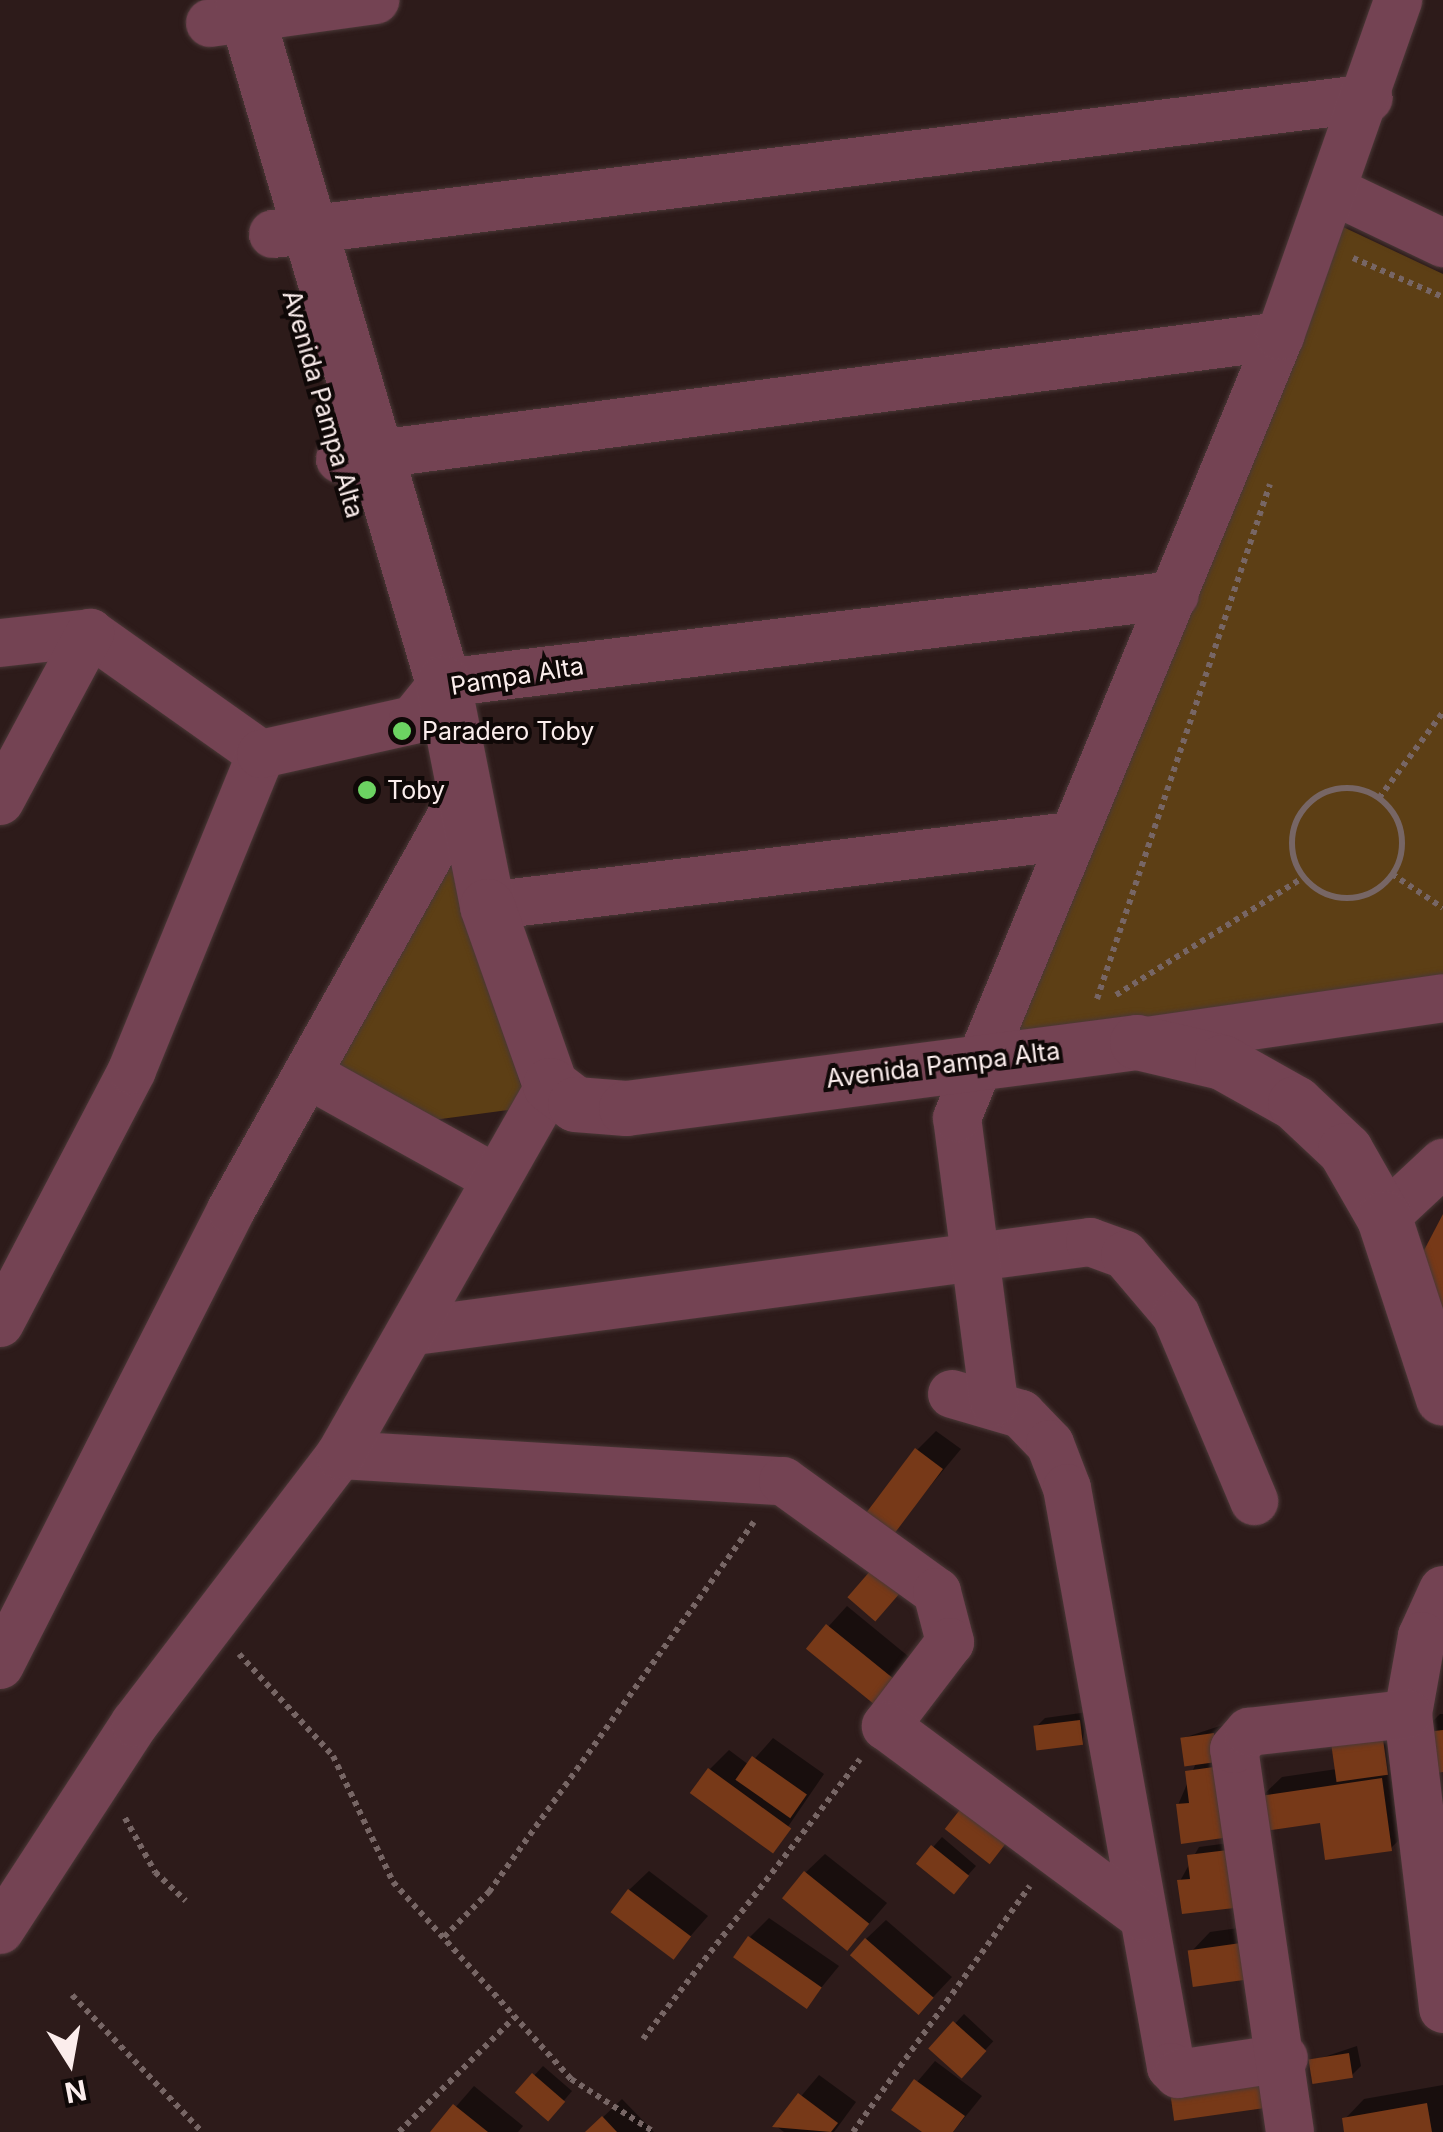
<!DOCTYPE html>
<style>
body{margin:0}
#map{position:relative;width:1443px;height:2132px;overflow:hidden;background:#2d1b1a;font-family:Inter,sans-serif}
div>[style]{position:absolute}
.green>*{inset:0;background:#5d3f15}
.shadow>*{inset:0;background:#0007;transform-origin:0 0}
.building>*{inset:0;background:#773918;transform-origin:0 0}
.path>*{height:6px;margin-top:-3px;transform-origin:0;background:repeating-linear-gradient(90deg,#776665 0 5px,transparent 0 10px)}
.path>.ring{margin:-3px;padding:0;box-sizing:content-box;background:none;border:6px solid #776665;border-radius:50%}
.roads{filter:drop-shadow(0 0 2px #4a3837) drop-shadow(0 0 2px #4a3837)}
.minor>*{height:48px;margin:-24px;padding:0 24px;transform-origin:24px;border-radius:24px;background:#744353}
.tertiary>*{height:55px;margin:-27.5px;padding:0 27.5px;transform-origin:27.5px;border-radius:27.5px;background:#744353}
.dots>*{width:28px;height:28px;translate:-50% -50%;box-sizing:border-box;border:5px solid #0f0807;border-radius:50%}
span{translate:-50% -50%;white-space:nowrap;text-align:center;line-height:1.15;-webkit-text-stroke:8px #0f0807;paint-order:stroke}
.street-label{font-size:25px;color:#fbedec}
.poi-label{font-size:25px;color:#fbedec}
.left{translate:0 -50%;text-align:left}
.north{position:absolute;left:20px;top:2012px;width:100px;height:100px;-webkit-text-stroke:8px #0f0807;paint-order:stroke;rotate:169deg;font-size:28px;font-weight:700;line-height:40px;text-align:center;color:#fbedec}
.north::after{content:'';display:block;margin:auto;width:35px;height:45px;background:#fbedec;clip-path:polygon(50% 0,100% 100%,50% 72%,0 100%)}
</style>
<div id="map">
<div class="green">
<div style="clip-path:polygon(1341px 226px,1443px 274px,1443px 989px,1024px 1040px,1008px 1025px)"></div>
<div style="clip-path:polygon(450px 856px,525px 1099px,515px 1109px,426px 1121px,345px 1077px,339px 1063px)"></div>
</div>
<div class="shadow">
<div style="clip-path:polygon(936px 1431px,961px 1449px,887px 1538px,917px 1450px)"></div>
<div style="clip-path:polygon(847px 1606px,914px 1661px,895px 1684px,809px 1648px)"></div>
<div style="clip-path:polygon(1088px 1712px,1082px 1743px,1036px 1727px,1045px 1718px)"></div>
<div style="clip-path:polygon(1440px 1714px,1443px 1714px,1443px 1770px,1420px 1734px)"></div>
<div style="clip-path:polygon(1402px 1721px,1410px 1829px,1391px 1848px,1262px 1796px,1282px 1777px,1337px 1769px)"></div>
<div style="clip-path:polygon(1223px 1725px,1226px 1751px,1249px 1816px,1178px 1805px,1196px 1763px,1183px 1738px)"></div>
<div style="clip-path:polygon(773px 1738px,824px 1774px,772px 1850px,710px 1769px,729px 1750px,749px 1765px)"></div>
<div style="clip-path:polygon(942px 1837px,976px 1866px,961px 1883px,919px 1863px)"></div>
<div style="clip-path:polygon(1244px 1841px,1241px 1904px,1180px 1881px,1199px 1847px)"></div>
<div style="clip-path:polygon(825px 1854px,887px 1903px,848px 1948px,805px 1873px)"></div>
<div style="clip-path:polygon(649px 1871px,708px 1916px,673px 1956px,629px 1890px)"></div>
<div style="clip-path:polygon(769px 1918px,839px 1966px,807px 2005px,750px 1937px)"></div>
<div style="clip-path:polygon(886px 1920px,952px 1977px,920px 2011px,866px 1939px)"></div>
<div style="clip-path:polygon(1273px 1923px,1259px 1975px,1191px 1952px,1210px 1932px)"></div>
<div style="left:964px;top:2014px;width:40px;height:46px;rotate:43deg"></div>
<div style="clip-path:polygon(1357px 2046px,1361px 2066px,1352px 2075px,1312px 2061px)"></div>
<div style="clip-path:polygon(935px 2061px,982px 2096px,953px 2132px,926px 2132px,894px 2109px)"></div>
<div style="clip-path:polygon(543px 2066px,572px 2091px,556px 2110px,518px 2093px)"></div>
<div style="clip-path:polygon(819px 2075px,856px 2102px,834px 2132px,784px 2132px,776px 2126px)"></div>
<div style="clip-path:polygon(1443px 2085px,1443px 2132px,1347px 2132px,1345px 2119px,1364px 2099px)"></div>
<div style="clip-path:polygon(474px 2086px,523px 2126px,518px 2132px,434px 2132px)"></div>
<div style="clip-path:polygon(622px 2099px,654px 2132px,587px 2132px,599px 2121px)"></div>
</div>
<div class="building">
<div style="clip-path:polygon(1443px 1214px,1443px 1325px,1420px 1258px)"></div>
<div style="left:915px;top:1448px;width:35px;height:91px;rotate:37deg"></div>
<div style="left:871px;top:1570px;width:37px;height:36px;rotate:41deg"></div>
<div style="left:826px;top:1624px;width:91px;height:32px;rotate:39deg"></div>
<div style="left:1080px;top:1720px;width:25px;height:47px;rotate:83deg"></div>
<div style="clip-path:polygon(1443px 1730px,1443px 1772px,1423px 1775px,1418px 1733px)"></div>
<div style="left:1214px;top:1733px;width:29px;height:34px;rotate:82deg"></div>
<div style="left:1383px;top:1739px;width:36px;height:52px;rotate:82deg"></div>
<div style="left:752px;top:1756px;width:67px;height:29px;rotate:35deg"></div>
<div style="clip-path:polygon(1221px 1766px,1230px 1837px,1181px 1844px,1176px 1804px,1189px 1803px,1185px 1771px)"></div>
<div style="left:708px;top:1768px;width:103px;height:31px;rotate:36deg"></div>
<div style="clip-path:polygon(1382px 1778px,1392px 1851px,1325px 1860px,1320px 1823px,1265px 1831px,1260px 1796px)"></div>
<div style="left:962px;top:1807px;width:57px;height:28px;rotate:38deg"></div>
<div style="left:931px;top:1845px;width:49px;height:24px;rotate:39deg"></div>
<div style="clip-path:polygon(1236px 1849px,1243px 1907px,1182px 1914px,1177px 1880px,1190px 1879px,1187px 1855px)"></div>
<div style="left:804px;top:1871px;width:84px;height:35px;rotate:39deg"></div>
<div style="left:628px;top:1889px;width:79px;height:29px;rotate:37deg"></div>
<div style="left:748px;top:1936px;width:90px;height:26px;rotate:35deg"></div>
<div style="left:865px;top:1938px;width:91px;height:23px;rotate:41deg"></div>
<div style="left:1255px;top:1941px;width:37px;height:68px;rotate:82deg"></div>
<div style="left:953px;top:2021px;width:45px;height:37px;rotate:42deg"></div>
<div style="left:1349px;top:2053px;width:25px;height:41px;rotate:81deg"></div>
<div style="left:1269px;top:2070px;width:37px;height:101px;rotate:82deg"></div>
<div style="left:532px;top:2073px;width:44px;height:26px;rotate:41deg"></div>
<div style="clip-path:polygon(914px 2079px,965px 2116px,953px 2132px,922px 2132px,891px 2110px)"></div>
<div style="clip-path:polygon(798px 2093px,838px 2123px,831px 2132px,772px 2127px)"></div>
<div style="clip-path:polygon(1427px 2103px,1432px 2132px,1344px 2132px,1342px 2118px)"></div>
<div style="clip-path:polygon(453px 2104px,488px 2132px,430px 2132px)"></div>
<div style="clip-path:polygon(602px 2116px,617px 2132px,585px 2132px)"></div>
</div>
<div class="path">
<div style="left:1353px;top:258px;width:98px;rotate:23.4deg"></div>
<div class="ring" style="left:1292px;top:788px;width:104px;height:104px"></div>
<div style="left:1379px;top:798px;width:107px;rotate:-53.3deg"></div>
<div style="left:1392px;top:874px;width:61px;rotate:33.7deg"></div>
<div style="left:1116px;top:995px;width:222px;rotate:-32.1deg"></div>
<div style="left:1097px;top:999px;width:543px;rotate:-71.43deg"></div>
<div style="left:239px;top:1654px;width:139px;rotate:47.3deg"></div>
<div style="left:333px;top:1756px;width:140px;rotate:64.5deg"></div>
<div style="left:393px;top:1882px;width:266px;rotate:47.9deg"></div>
<div style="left:571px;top:2079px;width:98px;rotate:32.6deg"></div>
<div style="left:125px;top:1818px;width:62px;rotate:60.9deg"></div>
<div style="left:155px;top:1872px;width:42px;rotate:43.1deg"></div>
<div style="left:444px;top:1937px;width:64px;rotate:-45deg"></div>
<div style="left:489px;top:1892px;width:455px;rotate:-54.4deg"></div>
<div style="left:72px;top:1995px;width:189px;rotate:46.5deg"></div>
<div style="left:643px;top:2039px;width:354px;rotate:-52.2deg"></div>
<div style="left:399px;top:2132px;width:163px;rotate:-44.8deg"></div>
<div style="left:853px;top:2132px;width:303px;rotate:-54.3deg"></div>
</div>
<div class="roads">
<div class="minor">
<div style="left:210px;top:23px;width:167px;rotate:-7.9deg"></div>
<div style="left:1336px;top:192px;width:119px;rotate:25.5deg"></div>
<div style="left:273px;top:234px;width:1104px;rotate:-7.07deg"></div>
<div style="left:340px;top:459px;width:948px;rotate:-7.45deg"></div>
<div style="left:0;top:643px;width:91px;rotate:-6.3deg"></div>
<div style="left:90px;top:633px;width:209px;rotate:35.3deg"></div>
<div style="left:0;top:801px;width:191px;rotate:-61.8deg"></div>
<div style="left:487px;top:906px;width:588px;rotate:-6.84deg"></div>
<div style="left:1146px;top:1041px;width:300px;rotate:-8.2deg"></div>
<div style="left:309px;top:1075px;width:213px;rotate:29deg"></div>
<div style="left:1384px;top:1218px;width:81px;rotate:-43deg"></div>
<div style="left:0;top:1323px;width:285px;rotate:-62.4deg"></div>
<div style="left:132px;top:1070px;width:341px;rotate:-67.8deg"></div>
<div style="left:261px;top:754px;width:156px;rotate:-12.6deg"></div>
<div style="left:413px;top:720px;width:48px;rotate:-51deg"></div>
<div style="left:443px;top:683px;width:737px;rotate:-6.86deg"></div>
<div style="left:415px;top:1331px;width:681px;rotate:-7.51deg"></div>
<div style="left:1090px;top:1242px;width:37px;rotate:20deg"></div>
<div style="left:1125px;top:1255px;width:79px;rotate:49.6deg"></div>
<div style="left:1176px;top:1315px;width:202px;rotate:67.2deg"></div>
<div style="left:952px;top:1394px;width:72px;rotate:16.2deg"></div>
<div style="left:1021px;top:1414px;width:42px;rotate:46deg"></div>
<div style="left:1050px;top:1444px;width:47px;rotate:68.9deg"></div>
<div style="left:1067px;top:1488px;width:588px;rotate:79.82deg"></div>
<div style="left:1171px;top:2067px;width:10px;rotate:45deg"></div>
<div style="left:1178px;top:2074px;width:107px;rotate:-8.6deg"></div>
<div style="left:994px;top:1402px;width:286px;rotate:-97.4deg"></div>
<div style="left:957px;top:1118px;width:846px;rotate:-67.56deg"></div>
<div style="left:1280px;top:336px;width:356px;rotate:-70.6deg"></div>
<div style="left:340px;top:1455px;width:444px;rotate:3.4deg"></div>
<div style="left:783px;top:1481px;width:190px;rotate:35.8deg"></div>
<div style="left:937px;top:1592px;width:52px;rotate:75.4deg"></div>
<div style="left:950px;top:1642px;width:106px;rotate:127.3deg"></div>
<div style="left:886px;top:1726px;width:320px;rotate:36.6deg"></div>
<div style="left:1443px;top:1590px;width:51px;rotate:114.5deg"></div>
<div style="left:1422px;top:1636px;width:79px;rotate:100.2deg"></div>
<div style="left:1408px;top:1714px;width:297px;rotate:83.2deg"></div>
<div style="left:0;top:1665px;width:510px;rotate:-63.08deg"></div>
<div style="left:231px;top:1210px;width:471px;rotate:-60.8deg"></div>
<div style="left:0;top:1930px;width:247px;rotate:-56.9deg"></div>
<div style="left:135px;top:1723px;width:337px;rotate:-52.6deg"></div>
<div style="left:340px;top:1455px;width:425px;rotate:-60.4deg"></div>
<div style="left:1290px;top:2132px;width:387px;rotate:-98.3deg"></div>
<div style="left:1234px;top:1749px;width:23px;rotate:-49deg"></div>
<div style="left:1249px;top:1732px;width:160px;rotate:-6.5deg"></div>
</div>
<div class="tertiary">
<div style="left:242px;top:0;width:712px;rotate:73.6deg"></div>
<div style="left:443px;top:683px;width:227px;rotate:78.8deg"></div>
<div style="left:487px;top:906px;width:190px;rotate:70.6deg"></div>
<div style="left:550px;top:1085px;width:31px;rotate:37deg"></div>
<div style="left:575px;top:1104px;width:51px;rotate:4.5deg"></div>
<div style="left:626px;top:1108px;width:515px;rotate:-7.36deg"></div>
<div style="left:1137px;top:1042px;width:87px;rotate:13.2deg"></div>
<div style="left:1222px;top:1062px;width:84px;rotate:29.3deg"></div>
<div style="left:1295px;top:1103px;width:69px;rotate:43.2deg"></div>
<div style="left:1345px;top:1150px;width:78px;rotate:60.2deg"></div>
<div style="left:1384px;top:1218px;width:189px;rotate:71.9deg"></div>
</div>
</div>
<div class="dots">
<div style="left:402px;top:731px;background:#6cd362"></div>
<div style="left:367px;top:790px;background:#6cd362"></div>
</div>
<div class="street-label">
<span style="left:323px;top:404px;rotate:74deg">Avenida Pampa Alta</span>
<span style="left:517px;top:676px;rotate:-9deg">Pampa Alta</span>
<span style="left:943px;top:1065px;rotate:-7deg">Avenida Pampa Alta</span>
</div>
<div class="poi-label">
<span class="left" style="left:422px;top:731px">Paradero Toby</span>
<span class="left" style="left:387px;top:790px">Toby</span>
</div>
<div class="north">N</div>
</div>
